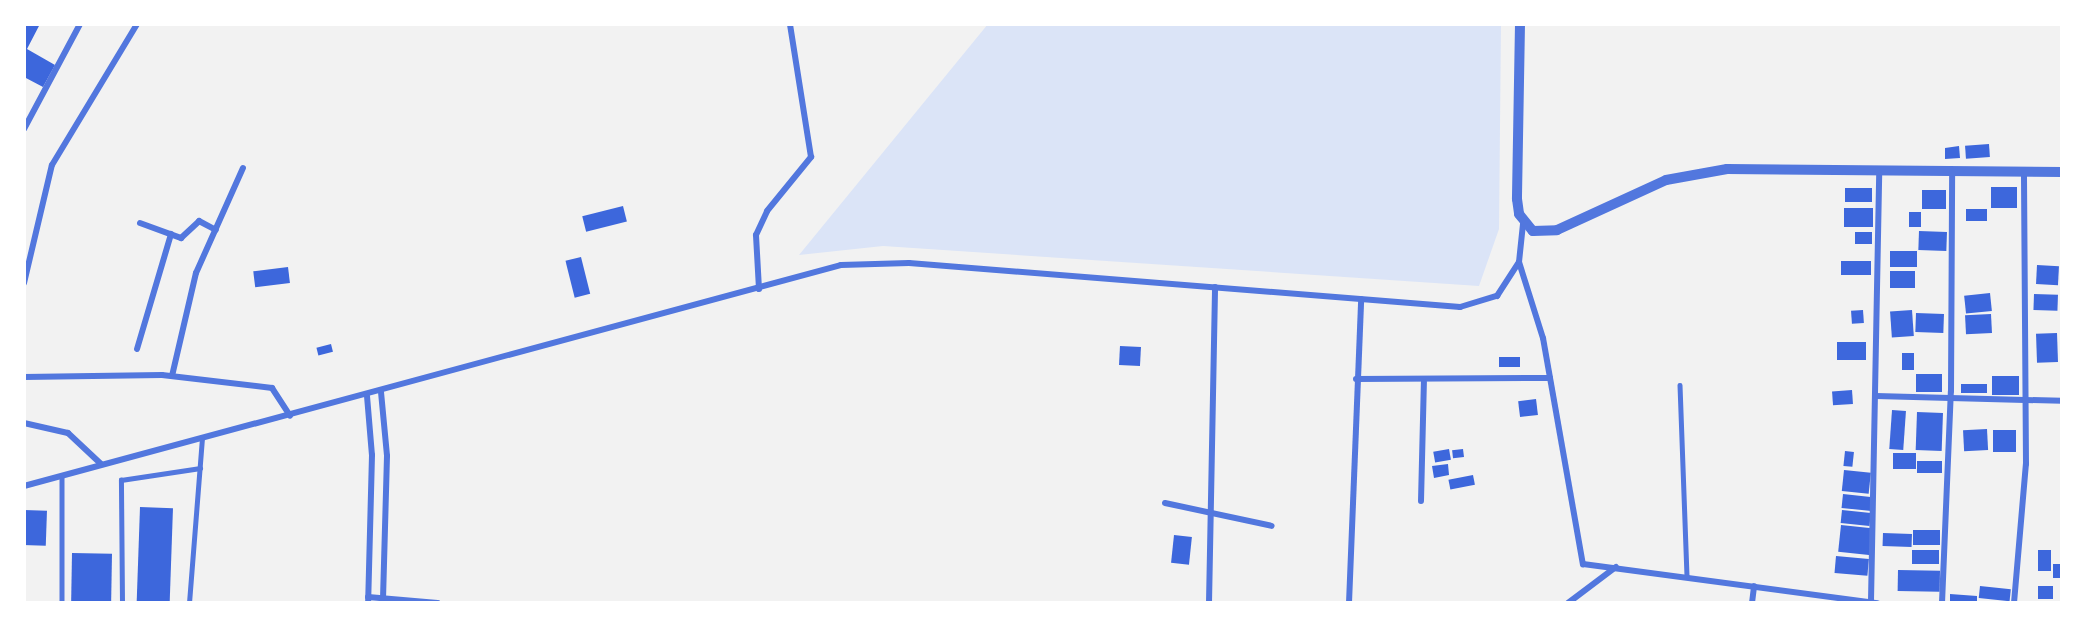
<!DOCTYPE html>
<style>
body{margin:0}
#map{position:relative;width:2086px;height:627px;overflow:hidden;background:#f2f2f2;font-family:Karla,sans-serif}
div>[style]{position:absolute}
.green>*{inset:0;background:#dbe4f7}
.building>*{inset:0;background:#3d67dc;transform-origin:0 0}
.service>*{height:4.5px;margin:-2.25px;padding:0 2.25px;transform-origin:2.25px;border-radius:2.25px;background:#5277de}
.minor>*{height:6px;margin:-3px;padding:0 3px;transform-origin:3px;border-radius:3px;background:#5277de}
.tertiary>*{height:10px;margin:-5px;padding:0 5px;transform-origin:5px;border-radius:5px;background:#5277de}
span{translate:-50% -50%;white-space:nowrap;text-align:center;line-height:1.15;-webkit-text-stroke:6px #fff;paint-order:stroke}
.frame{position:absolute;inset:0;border:26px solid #fff;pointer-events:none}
</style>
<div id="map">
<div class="green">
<div style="clip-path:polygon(988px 24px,1501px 24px,1499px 229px,1479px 286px,883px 246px,799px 255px)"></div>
</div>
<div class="building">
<div style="clip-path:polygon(24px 24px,40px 24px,27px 49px,55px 65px,43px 87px,24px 77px)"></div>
<div style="left:1989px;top:144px;width:13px;height:24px;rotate:86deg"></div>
<div style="clip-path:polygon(1959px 146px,1960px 158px,1945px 159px,1945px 148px)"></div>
<div style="left:1991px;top:187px;width:26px;height:21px"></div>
<div style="left:1845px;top:188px;width:27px;height:14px"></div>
<div style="left:1922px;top:190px;width:24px;height:19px"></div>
<div style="left:623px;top:206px;width:16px;height:42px;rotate:76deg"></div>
<div style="left:1844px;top:208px;width:29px;height:19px"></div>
<div style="left:1987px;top:209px;width:12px;height:21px;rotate:90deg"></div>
<div style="left:1909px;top:212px;width:12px;height:15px"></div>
<div style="left:1919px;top:231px;width:28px;height:19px;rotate:2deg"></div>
<div style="left:1855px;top:232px;width:17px;height:12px"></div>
<div style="left:1890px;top:251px;width:27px;height:16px"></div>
<div style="left:581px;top:257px;width:38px;height:16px;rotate:76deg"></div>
<div style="left:1841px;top:261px;width:30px;height:14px"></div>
<div style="left:2037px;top:265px;width:22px;height:19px;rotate:3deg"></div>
<div style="left:288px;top:267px;width:16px;height:35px;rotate:83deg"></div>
<div style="left:1915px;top:271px;width:17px;height:25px;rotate:90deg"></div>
<div style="left:1990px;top:293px;width:18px;height:26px;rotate:84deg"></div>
<div style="left:2034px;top:294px;width:24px;height:16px;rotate:2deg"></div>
<div style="left:1863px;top:310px;width:13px;height:12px;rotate:86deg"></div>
<div style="left:1912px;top:310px;width:26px;height:22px;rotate:86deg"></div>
<div style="left:1916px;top:313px;width:28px;height:19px;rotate:2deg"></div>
<div style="left:1991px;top:314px;width:19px;height:26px;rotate:87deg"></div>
<div style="left:2057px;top:333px;width:29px;height:21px;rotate:88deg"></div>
<div style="left:1837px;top:342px;width:29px;height:18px"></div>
<div style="left:331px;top:344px;width:8px;height:15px;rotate:76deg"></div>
<div style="left:1120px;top:346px;width:21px;height:19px;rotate:3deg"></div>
<div style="left:1902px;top:353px;width:12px;height:17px"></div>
<div style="left:1499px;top:357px;width:21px;height:10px"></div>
<div style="left:1916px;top:374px;width:26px;height:18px"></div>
<div style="left:1992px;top:376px;width:27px;height:19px"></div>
<div style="left:1961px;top:384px;width:26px;height:9px"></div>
<div style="left:1852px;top:390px;width:14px;height:20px;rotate:86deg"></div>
<div style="left:1536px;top:399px;width:16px;height:18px;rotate:83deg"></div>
<div style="left:1892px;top:410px;width:14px;height:39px;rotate:4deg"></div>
<div style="left:1917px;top:412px;width:26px;height:38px;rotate:2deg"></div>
<div style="left:1987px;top:429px;width:21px;height:24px;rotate:87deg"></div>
<div style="left:2016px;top:430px;width:22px;height:23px;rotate:90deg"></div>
<div style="left:1449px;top:449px;width:11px;height:16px;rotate:80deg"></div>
<div style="left:1463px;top:449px;width:8px;height:11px;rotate:83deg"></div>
<div style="left:1845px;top:451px;width:9px;height:15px;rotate:6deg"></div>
<div style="left:1893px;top:453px;width:23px;height:16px"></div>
<div style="left:1917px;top:461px;width:25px;height:12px"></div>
<div style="clip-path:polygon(1448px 464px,1449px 475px,1434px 478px,1432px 466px)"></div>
<div style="left:1844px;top:470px;width:27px;height:21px;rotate:6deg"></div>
<div style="left:1473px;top:475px;width:10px;height:25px;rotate:79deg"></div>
<div style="left:1843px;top:494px;width:30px;height:14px;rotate:6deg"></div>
<div style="left:140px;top:507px;width:33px;height:96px;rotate:2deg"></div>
<div style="left:24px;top:510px;width:23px;height:35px;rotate:2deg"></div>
<div style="left:1842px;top:510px;width:29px;height:13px;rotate:6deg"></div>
<div style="left:1841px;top:525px;width:31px;height:27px;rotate:6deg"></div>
<div style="left:1940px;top:530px;width:15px;height:27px;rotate:90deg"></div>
<div style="left:1883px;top:533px;width:29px;height:13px;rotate:2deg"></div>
<div style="left:1174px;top:535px;width:18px;height:28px;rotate:6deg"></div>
<div style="left:1939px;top:550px;width:14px;height:27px;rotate:90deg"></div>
<div style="left:2038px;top:550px;width:13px;height:21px"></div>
<div style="left:72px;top:553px;width:40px;height:50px;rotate:1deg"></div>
<div style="left:1836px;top:556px;width:33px;height:17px;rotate:5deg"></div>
<div style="left:2053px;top:564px;width:9px;height:14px"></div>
<div style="left:1898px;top:570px;width:42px;height:21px;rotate:1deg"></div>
<div style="left:1980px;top:586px;width:31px;height:12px;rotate:6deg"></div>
<div style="left:2038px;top:586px;width:15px;height:13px"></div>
<div style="clip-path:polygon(1950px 594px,1977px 596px,1977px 603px,1950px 603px)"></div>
</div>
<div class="service">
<div style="left:1680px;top:385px;width:191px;rotate:87.9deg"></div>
<div style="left:62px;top:475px;width:128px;rotate:90deg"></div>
<div style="left:122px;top:603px;width:123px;rotate:-90.5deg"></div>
<div style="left:121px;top:480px;width:80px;rotate:-8.6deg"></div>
<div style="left:189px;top:603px;width:166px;rotate:-85.5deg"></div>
</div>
<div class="minor">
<div style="left:24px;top:129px;width:119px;rotate:-61.9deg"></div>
<div style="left:140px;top:223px;width:44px;rotate:20.1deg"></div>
<div style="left:181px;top:238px;width:25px;rotate:-43deg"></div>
<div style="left:199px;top:221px;width:19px;rotate:28deg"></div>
<div style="left:1519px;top:262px;width:80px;rotate:72.5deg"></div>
<div style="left:1543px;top:338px;width:230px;rotate:80deg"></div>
<div style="left:1583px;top:564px;width:297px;rotate:7.6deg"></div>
<div style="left:24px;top:283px;width:121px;rotate:-76.7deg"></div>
<div style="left:52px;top:165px;width:165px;rotate:-58.9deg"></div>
<div style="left:759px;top:289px;width:54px;rotate:-93.2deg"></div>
<div style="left:756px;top:235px;width:26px;rotate:-65deg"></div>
<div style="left:767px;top:211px;width:70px;rotate:-50.8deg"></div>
<div style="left:811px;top:157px;width:135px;rotate:-99deg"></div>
<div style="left:137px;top:349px;width:120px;rotate:-73.5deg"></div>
<div style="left:172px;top:376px;width:106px;rotate:-76.9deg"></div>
<div style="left:196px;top:273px;width:115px;rotate:-65.9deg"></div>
<div style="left:24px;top:377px;width:138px;rotate:-0.8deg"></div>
<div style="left:162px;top:375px;width:111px;rotate:6.7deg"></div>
<div style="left:272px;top:388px;width:33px;rotate:57deg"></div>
<div style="left:1356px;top:379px;width:194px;rotate:-0.3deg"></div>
<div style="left:381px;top:392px;width:64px;rotate:84.6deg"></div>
<div style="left:387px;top:456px;width:147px;rotate:91.6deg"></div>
<div style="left:367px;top:396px;width:59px;rotate:85.2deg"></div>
<div style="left:372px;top:455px;width:148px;rotate:91.5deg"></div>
<div style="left:1876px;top:396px;width:186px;rotate:1.5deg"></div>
<div style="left:24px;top:423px;width:45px;rotate:12.8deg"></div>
<div style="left:68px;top:433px;width:45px;rotate:43.2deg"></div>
<div style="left:24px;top:486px;width:846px;rotate:-15.14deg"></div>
<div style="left:841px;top:265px;width:68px;rotate:-1.7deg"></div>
<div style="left:909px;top:263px;width:553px;rotate:4.57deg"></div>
<div style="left:1460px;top:307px;width:39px;rotate:-17deg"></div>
<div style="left:1497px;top:296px;width:40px;rotate:-57.1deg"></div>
<div style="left:1519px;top:262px;width:39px;rotate:-84deg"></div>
<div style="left:1421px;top:501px;width:119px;rotate:-88.6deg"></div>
<div style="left:1165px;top:503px;width:109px;rotate:12.1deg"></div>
<div style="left:368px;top:597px;width:70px;rotate:4.9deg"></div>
<div style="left:1871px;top:601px;width:431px;rotate:-88.9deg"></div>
<div style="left:1209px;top:603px;width:316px;rotate:-88.9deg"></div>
<div style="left:1349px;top:603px;width:304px;rotate:-87.7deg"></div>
<div style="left:1568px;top:603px;width:60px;rotate:-36.9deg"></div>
<div style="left:1752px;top:603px;width:17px;rotate:-83deg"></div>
<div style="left:1942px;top:603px;width:212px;rotate:-87.6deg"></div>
<div style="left:1951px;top:391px;width:221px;rotate:-89.7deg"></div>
<div style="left:2014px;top:603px;width:140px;rotate:-85.1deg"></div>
<div style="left:2026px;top:464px;width:292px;rotate:-90.4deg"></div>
</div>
<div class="tertiary">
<div style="left:1520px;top:24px;width:175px;rotate:91deg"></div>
<div style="left:1517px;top:199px;width:15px;rotate:82deg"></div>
<div style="left:1519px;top:214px;width:22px;rotate:51deg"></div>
<div style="left:1533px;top:231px;width:24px;rotate:-2deg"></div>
<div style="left:1557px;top:230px;width:120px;rotate:-24.6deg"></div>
<div style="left:1666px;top:180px;width:62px;rotate:-10.2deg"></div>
<div style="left:1727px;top:169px;width:335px;rotate:0.5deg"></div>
</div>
<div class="frame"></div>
</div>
